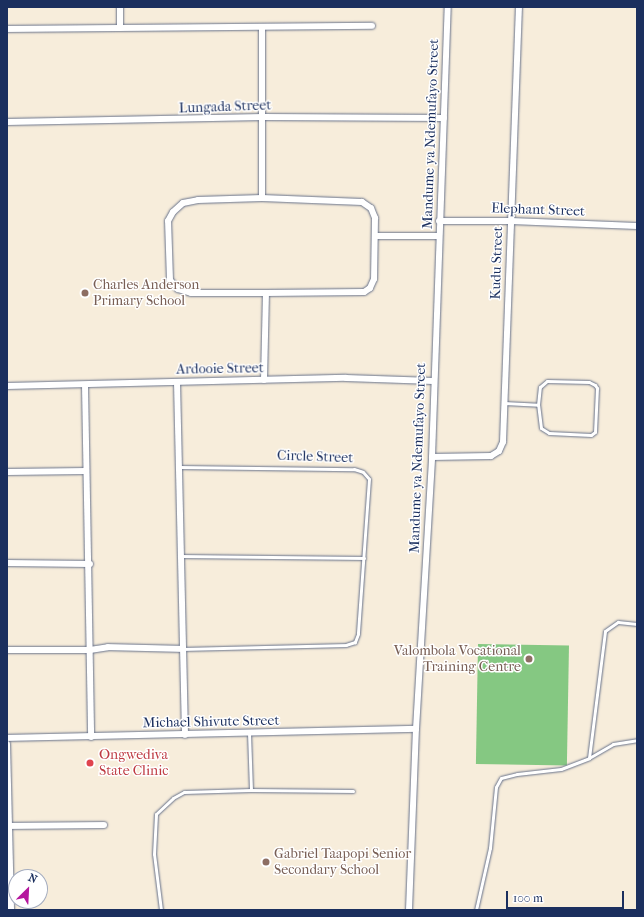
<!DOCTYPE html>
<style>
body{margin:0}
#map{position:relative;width:644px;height:917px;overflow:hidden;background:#f7eddb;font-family:"IM FELL French Canon",serif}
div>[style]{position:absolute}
.green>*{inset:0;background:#85c882;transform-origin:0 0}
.roads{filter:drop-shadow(0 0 1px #68728a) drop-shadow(0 0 1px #68728a)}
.service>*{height:3px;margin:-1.5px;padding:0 1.5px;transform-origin:1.5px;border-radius:1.5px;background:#fff}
.minor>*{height:6px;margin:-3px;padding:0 3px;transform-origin:3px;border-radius:3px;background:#fff}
.dots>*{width:11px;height:11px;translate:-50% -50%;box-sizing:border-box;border:2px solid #fff;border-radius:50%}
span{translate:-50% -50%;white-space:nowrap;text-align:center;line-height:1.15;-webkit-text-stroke:3px #fff;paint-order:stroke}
.street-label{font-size:14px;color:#1b2f5e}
.education-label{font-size:14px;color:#785e54}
.left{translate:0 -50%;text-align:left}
.right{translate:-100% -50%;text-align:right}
.health-label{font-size:14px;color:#be3a42}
.frame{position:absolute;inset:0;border:8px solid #1b2f5e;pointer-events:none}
.north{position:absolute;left:8px;top:869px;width:40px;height:40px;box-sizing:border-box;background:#fff;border:1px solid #a4acbf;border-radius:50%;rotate:24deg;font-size:11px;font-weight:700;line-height:16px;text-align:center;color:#1b2f5e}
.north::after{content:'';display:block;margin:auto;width:14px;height:18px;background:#b5179e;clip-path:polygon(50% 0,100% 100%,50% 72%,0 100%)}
.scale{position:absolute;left:506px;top:891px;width:118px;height:18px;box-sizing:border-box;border:2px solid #1b2f5e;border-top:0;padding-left:5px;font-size:12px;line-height:14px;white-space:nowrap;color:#1b2f5e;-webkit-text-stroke:3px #fff;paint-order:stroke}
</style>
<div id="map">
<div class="green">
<div style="left:478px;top:644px;width:91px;height:120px;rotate:1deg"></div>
</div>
<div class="roads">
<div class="service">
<div style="left:547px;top:381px;width:42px;rotate:1.4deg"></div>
<div style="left:589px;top:382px;width:7px;rotate:27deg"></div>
<div style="left:595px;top:385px;width:4px;rotate:56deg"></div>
<div style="left:597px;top:388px;width:44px;rotate:92.6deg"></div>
<div style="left:595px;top:432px;width:5px;rotate:143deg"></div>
<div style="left:591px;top:435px;width:42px;rotate:-177.3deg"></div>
<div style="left:549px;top:433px;width:9px;rotate:-148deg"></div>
<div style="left:541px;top:428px;width:23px;rotate:-97deg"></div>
<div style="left:538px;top:405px;width:18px;rotate:-84deg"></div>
<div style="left:540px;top:387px;width:9px;rotate:-41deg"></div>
<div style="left:504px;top:403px;width:34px;rotate:3deg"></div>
<div style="left:179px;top:467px;width:175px;rotate:0.7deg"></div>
<div style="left:354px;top:469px;width:9px;rotate:18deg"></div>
<div style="left:363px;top:472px;width:9px;rotate:49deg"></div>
<div style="left:369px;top:479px;width:155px;rotate:94.1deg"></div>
<div style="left:358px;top:634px;width:9px;rotate:111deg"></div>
<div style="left:355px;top:642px;width:9px;rotate:162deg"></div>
<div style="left:346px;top:645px;width:163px;rotate:178.6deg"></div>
<div style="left:181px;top:556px;width:183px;rotate:0.6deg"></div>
<div style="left:589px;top:758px;width:128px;rotate:-82.8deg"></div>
<div style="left:605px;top:631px;width:16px;rotate:-35deg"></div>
<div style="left:618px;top:622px;width:19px;rotate:6deg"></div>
<div style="left:251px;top:790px;width:102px;rotate:0.6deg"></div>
<div style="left:161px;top:910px;width:56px;rotate:-97.1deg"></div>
<div style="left:154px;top:854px;width:40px;rotate:-87.1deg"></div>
<div style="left:156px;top:814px;width:23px;rotate:-43deg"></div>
<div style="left:173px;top:798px;width:13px;rotate:-29deg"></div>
<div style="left:184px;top:792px;width:67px;rotate:-1.7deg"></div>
<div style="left:251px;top:790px;width:57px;rotate:-92deg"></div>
<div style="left:476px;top:910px;width:64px;rotate:-77.3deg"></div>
<div style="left:490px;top:848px;width:61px;rotate:-84.4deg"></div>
<div style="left:496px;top:787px;width:10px;rotate:-61deg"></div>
<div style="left:501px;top:778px;width:16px;rotate:-14deg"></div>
<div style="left:517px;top:774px;width:44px;rotate:-6.5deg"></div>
<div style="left:561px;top:769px;width:30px;rotate:-21deg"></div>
<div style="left:589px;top:758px;width:28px;rotate:-30deg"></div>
<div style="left:613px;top:744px;width:24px;rotate:-9deg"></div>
</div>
<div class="minor">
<div style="left:120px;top:7px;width:21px;rotate:90deg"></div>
<div style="left:262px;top:27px;width:171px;rotate:90deg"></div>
<div style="left:7px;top:29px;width:365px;rotate:-0.5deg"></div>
<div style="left:7px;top:122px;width:256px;rotate:-1.1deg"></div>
<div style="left:263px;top:117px;width:181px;rotate:0.3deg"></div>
<div style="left:262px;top:198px;width:100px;rotate:2.3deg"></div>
<div style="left:362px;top:202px;width:11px;rotate:34deg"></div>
<div style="left:371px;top:208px;width:11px;rotate:68deg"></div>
<div style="left:375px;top:218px;width:61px;rotate:90.9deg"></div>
<div style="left:374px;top:279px;width:10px;rotate:114deg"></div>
<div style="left:370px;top:288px;width:7px;rotate:146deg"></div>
<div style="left:364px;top:292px;width:98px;rotate:179.4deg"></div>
<div style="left:266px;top:293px;width:75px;rotate:180deg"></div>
<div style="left:191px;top:293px;width:14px;rotate:-163deg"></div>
<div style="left:178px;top:289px;width:12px;rotate:-132deg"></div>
<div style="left:170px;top:280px;width:59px;rotate:-91.9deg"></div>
<div style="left:168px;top:221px;width:10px;rotate:-61deg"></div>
<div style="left:173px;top:212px;width:13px;rotate:-42deg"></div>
<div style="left:183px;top:203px;width:15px;rotate:-11deg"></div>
<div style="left:198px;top:200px;width:64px;rotate:-1.8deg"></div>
<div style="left:439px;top:221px;width:72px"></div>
<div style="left:511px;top:221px;width:126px;rotate:2.3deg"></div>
<div style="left:375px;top:236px;width:63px"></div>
<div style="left:264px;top:380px;width:87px;rotate:-88.7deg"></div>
<div style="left:177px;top:382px;width:353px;rotate:88.7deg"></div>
<div style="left:85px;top:385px;width:352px;rotate:89deg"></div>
<div style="left:7px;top:386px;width:339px;rotate:-1.4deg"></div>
<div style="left:346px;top:378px;width:87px;rotate:2deg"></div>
<div style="left:432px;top:457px;width:59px;rotate:-1deg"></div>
<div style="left:491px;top:456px;width:9px;rotate:-32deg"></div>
<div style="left:499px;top:451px;width:10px;rotate:-66deg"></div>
<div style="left:503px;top:442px;width:435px;rotate:-87.9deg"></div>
<div style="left:7px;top:472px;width:79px;rotate:-0.7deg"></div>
<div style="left:7px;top:563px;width:83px;rotate:0.7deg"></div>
<div style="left:7px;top:650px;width:83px"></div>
<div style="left:90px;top:650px;width:18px;rotate:-9deg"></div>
<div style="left:108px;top:647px;width:75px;rotate:1.5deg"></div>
<div style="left:7px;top:738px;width:409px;rotate:-1.3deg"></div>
<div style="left:7px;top:744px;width:166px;rotate:88.6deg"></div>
<div style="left:7px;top:826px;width:97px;rotate:-0.6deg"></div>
<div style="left:409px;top:910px;width:181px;rotate:-87.8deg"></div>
<div style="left:416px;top:729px;width:272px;rotate:-86.6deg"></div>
<div style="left:432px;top:457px;width:450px;rotate:-88deg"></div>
</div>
</div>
<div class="dots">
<div style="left:85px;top:293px;background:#8d6e63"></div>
<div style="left:529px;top:659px;background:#8d6e63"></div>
<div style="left:90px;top:763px;background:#e0444e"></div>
<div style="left:266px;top:862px;background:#8d6e63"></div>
</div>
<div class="street-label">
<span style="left:225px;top:107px;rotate:-2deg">Lungada Street</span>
<span style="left:431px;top:134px;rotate:-88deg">Mandume ya Ndemufayo Street</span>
<span style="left:538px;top:210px;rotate:2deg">Elephant Street</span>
<span style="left:497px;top:263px;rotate:-88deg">Kudu Street</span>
<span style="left:220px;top:369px;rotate:-1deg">Ardooie Street</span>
<span style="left:315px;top:457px;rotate:2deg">Circle Street</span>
<span style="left:418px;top:458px;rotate:-88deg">Mandume ya Ndemufayo Street</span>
<span style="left:211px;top:722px;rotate:-1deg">Michael Shivute Street</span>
</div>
<div class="education-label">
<span class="left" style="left:93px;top:293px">Charles Anderson<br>Primary School</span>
<span class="right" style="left:521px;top:659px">Valombola Vocational<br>Training Centre</span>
<span class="left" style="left:274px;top:862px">Gabriel Taapopi Senior<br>Secondary School</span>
</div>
<div class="health-label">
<span class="left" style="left:99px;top:763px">Ongwediva<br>State Clinic</span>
</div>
<div class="frame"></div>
<div class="north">N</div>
<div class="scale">100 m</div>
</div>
